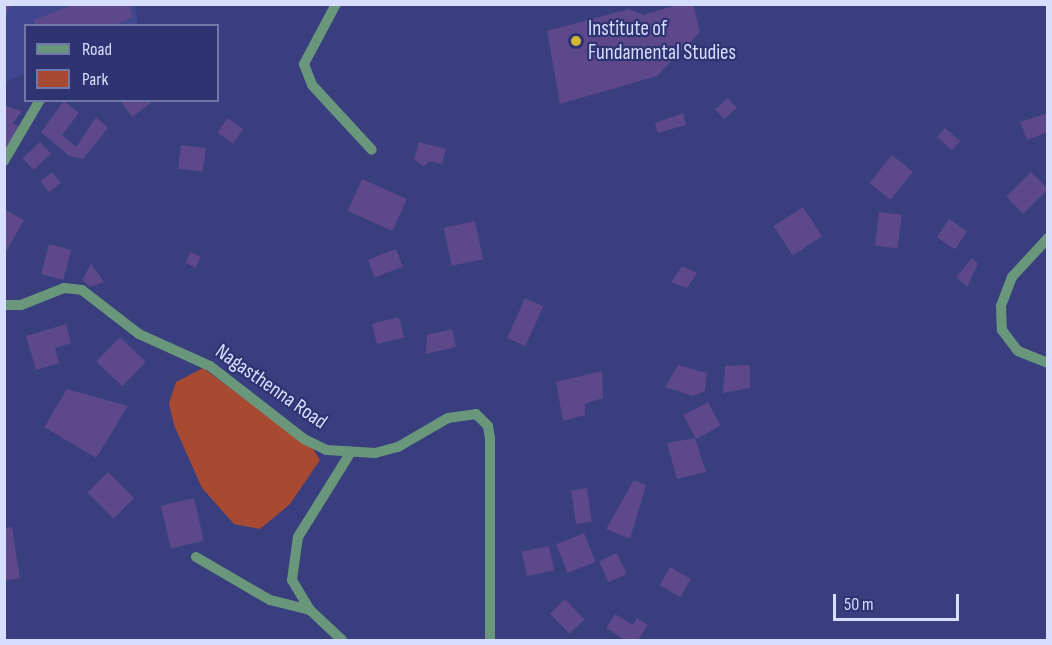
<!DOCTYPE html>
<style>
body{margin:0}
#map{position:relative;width:1052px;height:645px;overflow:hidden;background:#383e7e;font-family:"Sofia Sans Condensed",sans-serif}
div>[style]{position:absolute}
.built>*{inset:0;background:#40478e}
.green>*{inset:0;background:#a84a31}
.building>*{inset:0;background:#5c488a;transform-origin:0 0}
.minor>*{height:10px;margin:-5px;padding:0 5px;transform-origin:5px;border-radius:5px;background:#6a977b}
.dots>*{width:16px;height:16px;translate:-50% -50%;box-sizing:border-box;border:3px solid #2e3372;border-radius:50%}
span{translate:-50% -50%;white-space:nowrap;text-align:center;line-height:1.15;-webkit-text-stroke:4.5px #2e3372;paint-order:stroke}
.poi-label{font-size:21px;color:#d7ddfc}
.left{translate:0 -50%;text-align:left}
.street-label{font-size:21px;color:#d7ddfc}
.frame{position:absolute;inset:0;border:6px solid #d7ddfc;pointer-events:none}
.legend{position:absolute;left:24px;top:24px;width:195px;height:78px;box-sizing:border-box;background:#2e3372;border:2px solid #7277a9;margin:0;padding:8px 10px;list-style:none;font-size:18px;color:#d7ddfc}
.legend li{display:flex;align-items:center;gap:12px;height:30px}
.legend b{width:30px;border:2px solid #7277a9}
.scale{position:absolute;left:833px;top:594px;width:126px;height:27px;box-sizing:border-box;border:3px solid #d7ddfc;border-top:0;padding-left:8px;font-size:18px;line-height:21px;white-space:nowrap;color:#d7ddfc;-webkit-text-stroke:4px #2e3372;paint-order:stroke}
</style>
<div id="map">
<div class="built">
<div style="clip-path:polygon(5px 5px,135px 5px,138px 24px,26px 26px,25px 73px,5px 83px)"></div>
</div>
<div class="green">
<div style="clip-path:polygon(203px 368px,313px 449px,320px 460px,290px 504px,260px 529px,234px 524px,202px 488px,174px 425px,169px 403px,176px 382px)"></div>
</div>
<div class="building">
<div style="clip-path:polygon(4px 4px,12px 4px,4px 17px)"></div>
<div style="clip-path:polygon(75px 4px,129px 4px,133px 17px,113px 26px,36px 26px,34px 20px)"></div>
<div style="clip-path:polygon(680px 4px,693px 4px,700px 32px,657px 76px,560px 104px,547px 31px,629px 9px,643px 15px)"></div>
<div style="left:728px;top:98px;width:13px;height:17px;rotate:48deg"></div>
<div style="clip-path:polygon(120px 100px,148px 100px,151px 103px,132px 117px)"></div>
<div style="clip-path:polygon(64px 101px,79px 113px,62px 135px,76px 147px,96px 117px,108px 128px,83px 159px,69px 156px,41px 132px)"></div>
<div style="clip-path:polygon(4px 105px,22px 111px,13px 123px,22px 129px,4px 154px)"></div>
<div style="clip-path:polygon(683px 113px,686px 125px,658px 133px,655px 123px)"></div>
<div style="clip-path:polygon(1048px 113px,1048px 132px,1027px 140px,1020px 122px)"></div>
<div style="left:228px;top:118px;width:19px;height:18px;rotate:36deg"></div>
<div style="left:945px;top:128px;width:20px;height:12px;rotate:41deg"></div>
<div style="left:40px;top:142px;width:16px;height:24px;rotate:47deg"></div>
<div style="clip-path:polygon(419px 142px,446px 149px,442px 164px,430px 161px,424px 166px,414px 160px)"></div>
<div style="left:181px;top:145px;width:25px;height:24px;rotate:7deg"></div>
<div style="left:892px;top:155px;width:27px;height:36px;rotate:39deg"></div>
<div style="left:52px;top:172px;width:14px;height:15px;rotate:51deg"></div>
<div style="left:1031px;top:172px;width:24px;height:35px;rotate:45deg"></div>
<div style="left:362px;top:179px;width:49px;height:35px;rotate:24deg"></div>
<div style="left:803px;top:207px;width:35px;height:35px;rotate:57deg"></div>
<div style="clip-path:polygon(6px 210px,24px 220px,7px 250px,4px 249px)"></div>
<div style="left:879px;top:212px;width:23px;height:34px;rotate:7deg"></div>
<div style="left:949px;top:219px;width:22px;height:22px;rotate:34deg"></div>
<div style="left:475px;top:221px;width:39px;height:32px;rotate:78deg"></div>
<div style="left:49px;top:244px;width:23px;height:31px;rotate:15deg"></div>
<div style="left:396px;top:249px;width:19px;height:30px;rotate:69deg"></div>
<div style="left:191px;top:252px;width:11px;height:12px;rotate:27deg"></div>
<div style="clip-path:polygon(972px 258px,978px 264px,967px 287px,956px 277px)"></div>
<div style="clip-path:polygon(91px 264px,104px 282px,90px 287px,82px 280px)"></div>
<div style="clip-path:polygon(682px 266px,697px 273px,687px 288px,671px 282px)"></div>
<div style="left:525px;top:298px;width:20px;height:44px;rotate:24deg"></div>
<div style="left:399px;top:317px;width:21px;height:28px;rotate:76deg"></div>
<div style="clip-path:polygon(66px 324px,71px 343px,55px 348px,59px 363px,36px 370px,26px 336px)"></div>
<div style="clip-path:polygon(452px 329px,456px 347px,426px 354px,427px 335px)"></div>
<div style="left:120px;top:337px;width:36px;height:34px;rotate:44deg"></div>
<div style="clip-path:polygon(678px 365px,707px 373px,705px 391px,693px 396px,665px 387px)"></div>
<div style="clip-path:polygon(750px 365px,750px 388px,723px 393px,725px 366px)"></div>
<div style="clip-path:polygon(602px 371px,603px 398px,585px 404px,585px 415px,563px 421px,556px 382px)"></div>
<div style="clip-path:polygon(67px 389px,128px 406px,96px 458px,44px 427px)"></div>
<div style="left:708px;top:402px;width:27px;height:28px;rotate:62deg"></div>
<div style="clip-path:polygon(695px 438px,706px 472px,677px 479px,667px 443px)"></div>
<div style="left:108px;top:472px;width:37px;height:29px;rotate:45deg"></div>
<div style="clip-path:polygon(634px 480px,646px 485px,630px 539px,606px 529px)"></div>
<div style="left:587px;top:488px;width:34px;height:16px;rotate:82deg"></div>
<div style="left:194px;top:498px;width:44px;height:34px;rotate:77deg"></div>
<div style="clip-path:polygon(12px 527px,20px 578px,4px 581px,4px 528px)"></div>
<div style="left:584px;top:533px;width:31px;height:30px;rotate:68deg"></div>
<div style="left:549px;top:546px;width:25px;height:28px;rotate:78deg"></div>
<div style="left:617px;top:553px;width:23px;height:20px;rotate:65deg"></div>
<div style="left:670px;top:567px;width:24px;height:21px;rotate:30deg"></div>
<div style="left:565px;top:599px;width:28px;height:21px;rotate:46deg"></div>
<div style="clip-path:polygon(615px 614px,633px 625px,637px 618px,648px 625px,638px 640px,625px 640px,606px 628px)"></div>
</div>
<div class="minor">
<div style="left:336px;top:4px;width:68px;rotate:118.1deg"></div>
<div style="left:304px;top:64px;width:22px;rotate:69deg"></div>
<div style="left:312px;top:85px;width:88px;rotate:47.3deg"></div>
<div style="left:4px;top:161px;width:71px;rotate:-59.5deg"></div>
<div style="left:1048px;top:238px;width:53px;rotate:132.7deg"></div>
<div style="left:1012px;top:277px;width:31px;rotate:111deg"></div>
<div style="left:1001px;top:306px;width:24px;rotate:88deg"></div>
<div style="left:1002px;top:330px;width:26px;rotate:53deg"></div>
<div style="left:1018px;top:351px;width:32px;rotate:22deg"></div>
<div style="left:4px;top:305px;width:17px"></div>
<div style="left:21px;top:305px;width:46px;rotate:-21.6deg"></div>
<div style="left:64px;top:288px;width:18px;rotate:6deg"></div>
<div style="left:82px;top:290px;width:72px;rotate:37.7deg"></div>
<div style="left:139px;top:334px;width:78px;rotate:24.3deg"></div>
<div style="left:210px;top:366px;width:119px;rotate:37.8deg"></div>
<div style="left:304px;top:439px;width:25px;rotate:26deg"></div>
<div style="left:327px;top:450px;width:48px;rotate:3.6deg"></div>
<div style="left:375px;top:453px;width:24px;rotate:-15deg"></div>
<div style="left:398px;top:447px;width:58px;rotate:-30.1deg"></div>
<div style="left:448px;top:418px;width:28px;rotate:-8deg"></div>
<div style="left:476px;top:414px;width:17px;rotate:45deg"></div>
<div style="left:488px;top:426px;width:12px;rotate:81deg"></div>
<div style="left:490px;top:438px;width:202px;rotate:90deg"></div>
<div style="left:196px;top:557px;width:86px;rotate:30.2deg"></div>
<div style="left:270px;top:600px;width:41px;rotate:14deg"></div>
<div style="left:342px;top:640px;width:44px;rotate:-136.8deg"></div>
<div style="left:310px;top:610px;width:35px;rotate:-121deg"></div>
<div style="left:292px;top:580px;width:43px;rotate:-82.1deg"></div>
<div style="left:298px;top:537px;width:97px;rotate:-58.1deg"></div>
</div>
<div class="dots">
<div style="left:576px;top:41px;background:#d3b635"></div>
</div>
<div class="poi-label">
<span class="left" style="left:588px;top:41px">Institute of<br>Fundamental Studies</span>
</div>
<div class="street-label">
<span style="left:271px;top:387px;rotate:35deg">Nagasthenna Road</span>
</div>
<div class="frame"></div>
<ul class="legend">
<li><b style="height:8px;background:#6a977b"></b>Road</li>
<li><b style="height:16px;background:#a84a31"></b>Park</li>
</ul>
<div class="scale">50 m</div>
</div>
